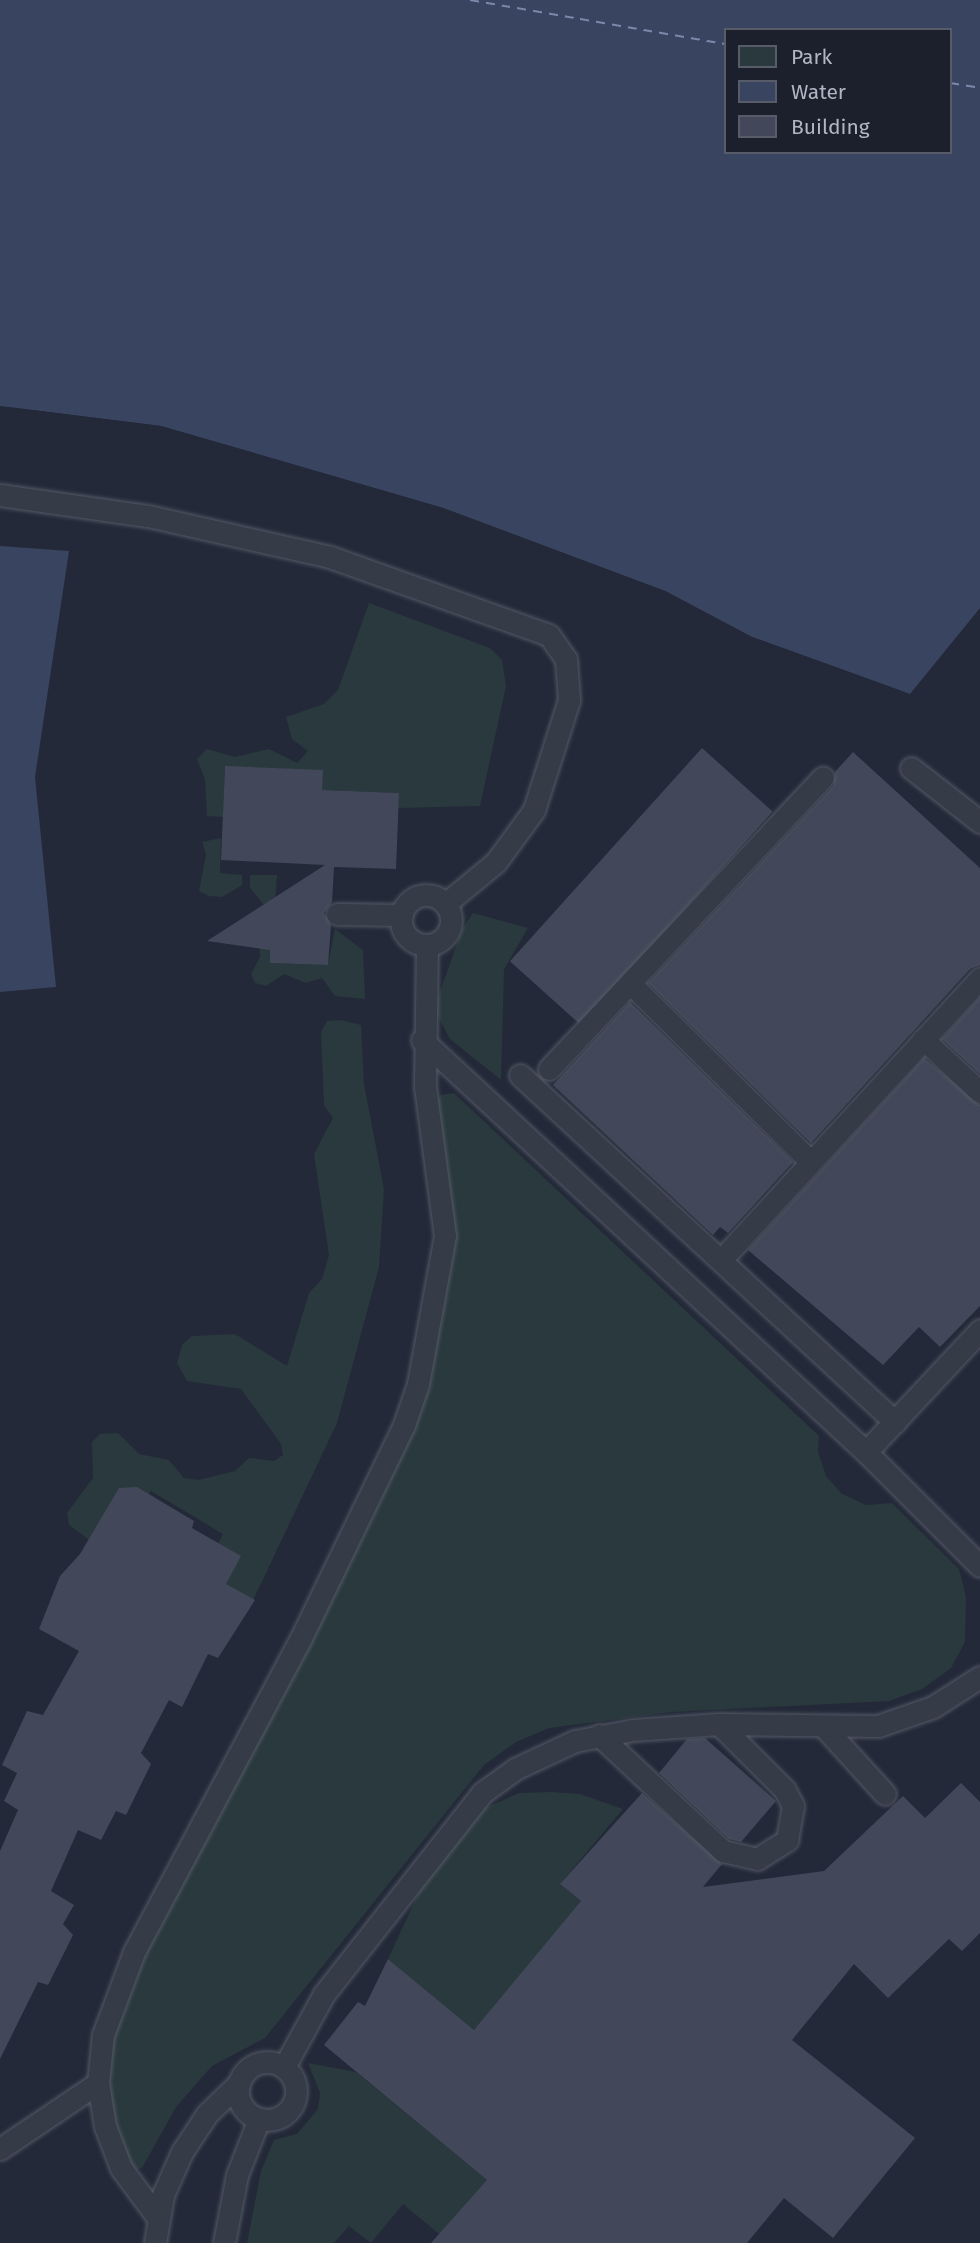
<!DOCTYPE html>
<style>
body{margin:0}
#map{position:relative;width:980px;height:2243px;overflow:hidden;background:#232938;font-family:"Fira Sans",sans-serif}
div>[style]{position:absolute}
.green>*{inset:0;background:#29393d}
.water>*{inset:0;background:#394460}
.pier>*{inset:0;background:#232938}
.ferry>*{height:2px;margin-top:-1px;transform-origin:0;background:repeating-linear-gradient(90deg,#7c88aa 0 9px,transparent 0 16px)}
.building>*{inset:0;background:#424859;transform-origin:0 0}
.roads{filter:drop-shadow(0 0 2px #545966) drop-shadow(0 0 2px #545966)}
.service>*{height:21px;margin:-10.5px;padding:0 10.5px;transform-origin:10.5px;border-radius:10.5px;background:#363b48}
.service>.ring{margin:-10.5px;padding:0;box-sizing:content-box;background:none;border:21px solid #363b48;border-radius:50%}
span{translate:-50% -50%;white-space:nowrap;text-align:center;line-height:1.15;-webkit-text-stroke:6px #1c202d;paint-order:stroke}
.legend{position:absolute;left:724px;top:28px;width:228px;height:126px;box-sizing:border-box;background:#1c202d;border:2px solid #585c69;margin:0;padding:9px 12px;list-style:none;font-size:21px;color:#b1b6c4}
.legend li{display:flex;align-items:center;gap:14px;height:35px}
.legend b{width:35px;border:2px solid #585c69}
</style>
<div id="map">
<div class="green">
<div style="clip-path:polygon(369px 603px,490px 648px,502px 660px,506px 686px,480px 806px,398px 808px,399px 793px,322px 790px,225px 766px,223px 817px,207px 816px,205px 779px,197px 759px,207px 749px,235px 757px,269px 749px,297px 763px,308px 751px,292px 739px,286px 717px,324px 704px,338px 690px)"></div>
<div style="clip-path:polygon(221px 838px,220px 873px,242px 875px,242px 885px,222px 897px,209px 896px,199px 891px,206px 855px,202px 842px)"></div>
<div style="clip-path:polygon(250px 875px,277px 875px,270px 963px,328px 965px,335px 929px,363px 950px,365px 999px,335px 996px,322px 978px,306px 983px,284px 974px,266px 986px,255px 983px,251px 974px,260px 957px,258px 925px,264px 905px,250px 888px)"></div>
<div style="clip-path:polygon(473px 913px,528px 928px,504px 969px,501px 1080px,450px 1039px,434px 1009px,462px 929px)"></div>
<div style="clip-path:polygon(341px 1020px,361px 1025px,364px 1084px,384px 1189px,379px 1267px,337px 1423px,248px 1611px,217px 1590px,215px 1549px,223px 1534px,151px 1491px,141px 1508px,92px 1542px,69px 1525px,67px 1513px,93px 1478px,92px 1442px,100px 1434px,118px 1433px,139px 1454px,169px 1460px,184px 1478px,198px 1480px,235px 1471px,249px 1458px,274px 1461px,283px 1455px,281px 1444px,241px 1389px,187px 1381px,177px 1363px,182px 1345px,192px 1336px,235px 1334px,287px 1366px,309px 1293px,322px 1279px,329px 1255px,314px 1154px,333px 1118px,324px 1105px,321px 1032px,327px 1021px)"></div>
<div style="clip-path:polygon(454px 1093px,819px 1436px,818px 1452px,826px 1476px,842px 1494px,866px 1505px,892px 1503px,959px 1569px,966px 1597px,965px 1642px,951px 1668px,922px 1689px,889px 1701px,671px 1712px,549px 1728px,516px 1742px,484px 1765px,265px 2038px,212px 2066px,176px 2107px,142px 2168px,134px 2170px,124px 2163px,107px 2088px,114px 2007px,407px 1417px,443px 1284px,435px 1104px,441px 1095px)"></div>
<div style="clip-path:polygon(551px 1792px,580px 1794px,623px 1809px,560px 1884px,605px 1921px,502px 2053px,388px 1959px,431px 1866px,485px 1808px,519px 1793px)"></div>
<div style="clip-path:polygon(308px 2063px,356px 2072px,487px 2180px,450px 2243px,403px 2204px,371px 2243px,349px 2226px,334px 2243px,247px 2243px,261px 2171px,274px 2140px,297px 2134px,318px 2109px,320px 2093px)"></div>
</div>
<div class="water">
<div style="clip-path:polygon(evenodd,0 0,980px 0,980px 608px,910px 694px,752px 637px,665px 591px,443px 508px,161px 426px,0 406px,0 0,726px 30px,950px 30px,950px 152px,726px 152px,726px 30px)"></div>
<div style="clip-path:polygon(0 546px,69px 551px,35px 777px,56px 987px,0 992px)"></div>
</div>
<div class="pier">
<div style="clip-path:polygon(0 406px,161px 426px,443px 508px,665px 591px,752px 637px,910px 694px,750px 640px,663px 594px,442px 511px,160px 429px)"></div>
</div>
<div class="ferry">
<div style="left:470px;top:0;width:260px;rotate:9.8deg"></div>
<div style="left:950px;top:83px;width:30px;rotate:9deg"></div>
</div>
<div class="building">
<div style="left:702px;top:748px;width:95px;height:287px;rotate:42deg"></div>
<div style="clip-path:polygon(853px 752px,980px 868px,980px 965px,970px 969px,811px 1143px,648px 983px,833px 786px,835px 772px)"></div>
<div style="clip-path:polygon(225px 766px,323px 770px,322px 790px,399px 793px,396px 869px,334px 867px,332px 902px,324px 913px,331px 925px,328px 965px,270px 963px,270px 950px,207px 941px,325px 865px,221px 860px)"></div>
<div style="clip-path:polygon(980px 997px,980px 1074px,942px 1039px)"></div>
<div style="clip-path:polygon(630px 1002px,793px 1162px,728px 1233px,720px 1227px,713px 1235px,553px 1085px)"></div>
<div style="clip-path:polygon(924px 1058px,980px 1105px,980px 1306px,940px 1347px,919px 1327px,883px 1365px,748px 1250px)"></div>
<div style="clip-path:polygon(137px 1487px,194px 1521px,192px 1528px,241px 1556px,226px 1584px,255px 1600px,218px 1658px,208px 1654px,182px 1707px,169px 1700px,141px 1753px,151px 1764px,126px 1815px,116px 1811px,101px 1840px,78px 1830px,51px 1891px,74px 1905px,63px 1924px,73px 1935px,48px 1985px,38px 1982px,0 2059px,0 1851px,18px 1810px,4px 1801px,17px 1773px,2px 1765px,27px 1711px,43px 1715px,79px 1651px,39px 1629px,60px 1576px,80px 1554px,119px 1488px)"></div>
<div style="clip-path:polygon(705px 1738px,776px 1801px,741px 1842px,729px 1839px,659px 1773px,687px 1739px)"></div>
<div style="clip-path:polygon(961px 1783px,980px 1802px,980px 1933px,962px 1951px,949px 1939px,888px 1998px,854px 1964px,792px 2040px,915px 2138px,833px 2238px,784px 2198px,747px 2243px,431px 2243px,487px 2180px,324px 2045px,358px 2002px,365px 2006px,388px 1959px,474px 2030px,581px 1901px,560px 1884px,642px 1793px,722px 1864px,703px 1887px,824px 1871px,903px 1796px,925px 1818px)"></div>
</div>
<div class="roads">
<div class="service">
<div style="left:0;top:495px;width:149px;rotate:8.1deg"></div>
<div style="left:148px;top:516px;width:187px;rotate:12.7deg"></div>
<div style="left:330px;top:557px;width:232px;rotate:19.6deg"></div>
<div style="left:549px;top:635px;width:29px;rotate:55deg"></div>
<div style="left:566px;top:659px;width:41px;rotate:85.8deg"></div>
<div style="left:569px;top:700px;width:115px;rotate:107.7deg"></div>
<div style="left:534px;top:810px;width:64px;rotate:126.2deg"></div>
<div style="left:496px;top:862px;width:66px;rotate:140.5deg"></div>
<div style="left:911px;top:768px;width:88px;rotate:38deg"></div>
<div class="ring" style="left:401px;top:895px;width:29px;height:29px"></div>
<div style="left:337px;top:914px;width:65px;rotate:0.9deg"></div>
<div style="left:630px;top:983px;width:253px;rotate:44.7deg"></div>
<div style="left:923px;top:1039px;width:78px;rotate:42.9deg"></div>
<div style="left:422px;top:1040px;width:606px;rotate:42.86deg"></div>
<div style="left:866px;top:1452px;width:161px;rotate:45deg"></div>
<div style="left:549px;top:1069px;width:400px;rotate:-46.8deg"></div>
<div style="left:520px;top:1075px;width:511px;rotate:42.78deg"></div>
<div style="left:721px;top:1260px;width:383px;rotate:-47.4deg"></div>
<div style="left:866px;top:1452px;width:167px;rotate:-46.9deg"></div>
<div style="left:825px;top:1728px;width:89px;rotate:47.7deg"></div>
<div style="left:599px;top:1735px;width:170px;rotate:43.1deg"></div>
<div style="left:723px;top:1851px;width:35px;rotate:13deg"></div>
<div style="left:757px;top:1859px;width:36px;rotate:-32deg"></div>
<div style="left:787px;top:1840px;width:35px;rotate:-80deg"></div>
<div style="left:793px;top:1806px;width:18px;rotate:-117deg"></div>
<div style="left:785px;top:1790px;width:93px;rotate:-135deg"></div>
<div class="ring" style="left:238px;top:2062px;width:37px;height:37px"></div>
<div style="left:284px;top:2067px;width:83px;rotate:-61.3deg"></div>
<div style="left:324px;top:1994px;width:256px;rotate:-51.8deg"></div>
<div style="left:482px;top:1793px;width:41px;rotate:-36deg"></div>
<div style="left:515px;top:1769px;width:66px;rotate:-25deg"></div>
<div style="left:575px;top:1741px;width:59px;rotate:-10.7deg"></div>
<div style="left:633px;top:1730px;width:86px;rotate:-4deg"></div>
<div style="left:719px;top:1724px;width:159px;rotate:0.7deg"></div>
<div style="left:878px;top:1726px;width:58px;rotate:-19.1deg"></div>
<div style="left:933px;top:1707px;width:56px;rotate:-32.6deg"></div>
<div style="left:0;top:2149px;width:118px;rotate:-34deg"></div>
<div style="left:158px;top:2218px;width:62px;rotate:-126.5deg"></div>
<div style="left:121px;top:2168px;width:45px;rotate:-110.9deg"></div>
<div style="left:105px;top:2126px;width:44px;rotate:-99.2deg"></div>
<div style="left:98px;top:2083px;width:48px;rotate:-84.1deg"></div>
<div style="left:103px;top:2035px;width:89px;rotate:-69.5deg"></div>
<div style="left:134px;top:1952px;width:353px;rotate:-62deg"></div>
<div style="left:300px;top:1640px;width:239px;rotate:-64.2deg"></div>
<div style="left:404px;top:1425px;width:43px;rotate:-71.1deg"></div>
<div style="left:418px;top:1384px;width:150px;rotate:-79.7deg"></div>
<div style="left:445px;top:1236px;width:150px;rotate:-97.6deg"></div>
<div style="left:425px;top:1087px;width:142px;rotate:-89.2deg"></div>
<div style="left:155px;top:2243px;width:49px;rotate:-80.5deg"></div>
<div style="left:163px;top:2195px;width:47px;rotate:-66.2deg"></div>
<div style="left:182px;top:2152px;width:45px;rotate:-56.7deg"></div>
<div style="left:207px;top:2114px;width:45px;rotate:-44.1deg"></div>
<div style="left:224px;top:2243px;width:69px;rotate:-79.2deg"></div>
<div style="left:237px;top:2175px;width:60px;rotate:-68.6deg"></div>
</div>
</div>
<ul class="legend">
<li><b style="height:19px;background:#29393d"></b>Park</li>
<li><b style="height:19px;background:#394460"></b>Water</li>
<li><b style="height:19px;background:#424859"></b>Building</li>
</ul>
</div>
